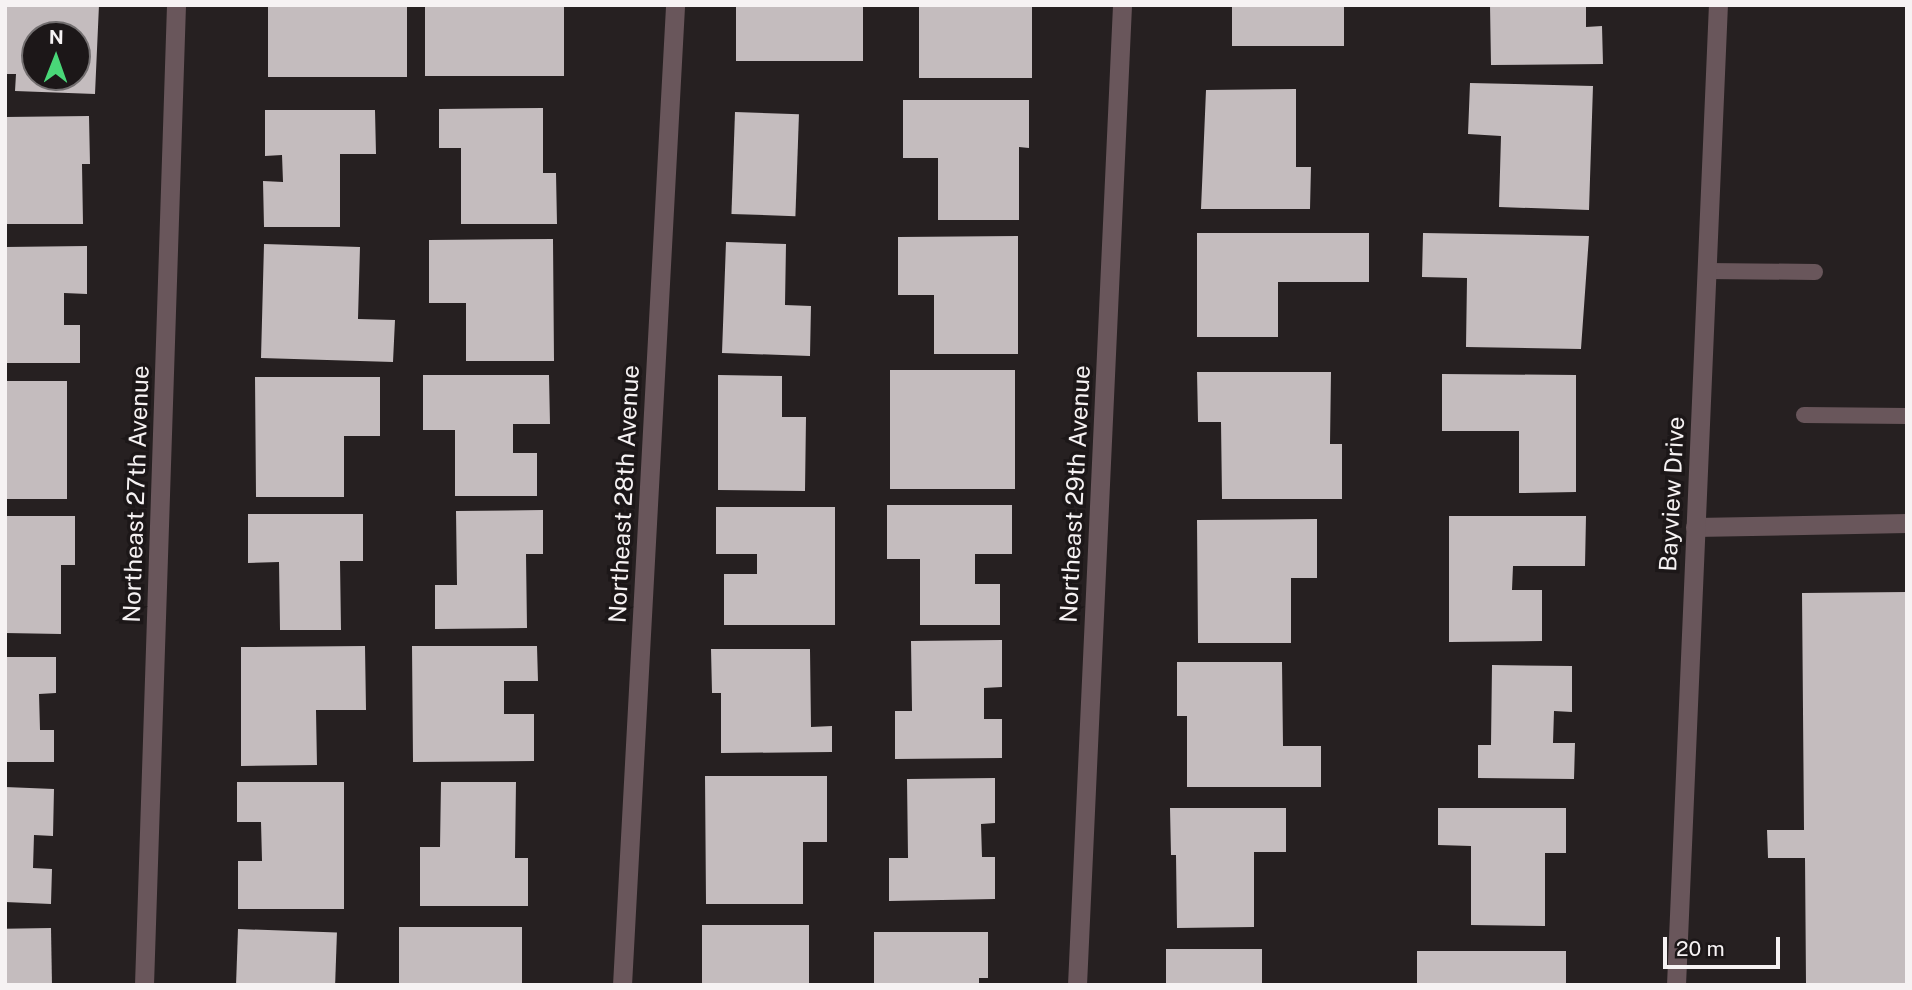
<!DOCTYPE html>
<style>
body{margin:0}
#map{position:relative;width:1912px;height:990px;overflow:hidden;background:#262021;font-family:"Public Sans",sans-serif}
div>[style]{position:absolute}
.building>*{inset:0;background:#c4bcbe;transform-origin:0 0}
.service>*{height:16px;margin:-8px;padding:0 8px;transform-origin:8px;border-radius:8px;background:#69565b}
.minor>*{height:19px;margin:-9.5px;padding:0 9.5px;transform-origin:9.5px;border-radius:9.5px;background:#69565b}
.tertiary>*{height:19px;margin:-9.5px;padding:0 9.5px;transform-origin:9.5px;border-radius:9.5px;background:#69565b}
span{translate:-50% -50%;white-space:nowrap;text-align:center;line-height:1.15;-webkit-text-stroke:7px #1c1718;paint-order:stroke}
.street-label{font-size:24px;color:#f6f2f3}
.frame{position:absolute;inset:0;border:7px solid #f6f2f3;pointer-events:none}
.north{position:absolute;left:21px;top:21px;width:70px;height:70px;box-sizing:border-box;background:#1c1718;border:2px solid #736f70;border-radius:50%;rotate:1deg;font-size:19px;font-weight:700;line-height:28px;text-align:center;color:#f6f2f3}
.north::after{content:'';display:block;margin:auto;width:24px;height:32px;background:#49d778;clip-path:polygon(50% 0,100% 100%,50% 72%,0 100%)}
.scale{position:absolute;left:1663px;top:937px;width:117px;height:32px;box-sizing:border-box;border:4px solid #f6f2f3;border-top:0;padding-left:9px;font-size:21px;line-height:24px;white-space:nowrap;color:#f6f2f3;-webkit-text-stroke:5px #1c1718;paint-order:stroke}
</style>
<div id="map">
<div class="building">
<div style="clip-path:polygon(evenodd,5px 5px,99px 5px,95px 94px,15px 91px,16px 74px,5px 74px,5px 5px,35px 35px,77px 35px,77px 77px,35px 77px,35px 35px)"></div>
<div style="left:268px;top:5px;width:139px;height:72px"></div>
<div style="left:425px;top:5px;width:139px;height:71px"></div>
<div style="left:736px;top:5px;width:127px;height:56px"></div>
<div style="left:919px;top:5px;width:113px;height:73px"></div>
<div style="left:1232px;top:5px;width:112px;height:41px"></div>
<div style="clip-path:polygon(1490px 5px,1586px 5px,1586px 27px,1602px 26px,1603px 64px,1491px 65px)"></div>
<div style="clip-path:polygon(1470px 83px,1593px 86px,1589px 210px,1499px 207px,1501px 136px,1468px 134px)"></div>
<div style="clip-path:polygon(1296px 89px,1296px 167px,1311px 167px,1310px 209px,1201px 209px,1206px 90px)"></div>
<div style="clip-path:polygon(903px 100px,1029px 100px,1029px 148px,1019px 147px,1019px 220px,938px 220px,938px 158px,903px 158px)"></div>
<div style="clip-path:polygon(543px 108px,543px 173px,556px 173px,557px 224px,461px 224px,461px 148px,439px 148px,439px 109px)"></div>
<div style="clip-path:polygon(265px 110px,375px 110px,376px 154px,340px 154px,340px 227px,264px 227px,263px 181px,283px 182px,282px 155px,265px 156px)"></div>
<div style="left:735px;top:112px;width:64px;height:102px;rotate:2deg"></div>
<div style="clip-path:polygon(89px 116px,90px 164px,82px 164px,83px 224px,5px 224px,5px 117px)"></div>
<div style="clip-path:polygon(1197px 233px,1369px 233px,1369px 282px,1278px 282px,1278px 337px,1197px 337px)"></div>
<div style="clip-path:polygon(1423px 233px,1589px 236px,1581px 349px,1466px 347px,1467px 278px,1422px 277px)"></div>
<div style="clip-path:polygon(1018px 236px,1018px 354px,934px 354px,934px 295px,898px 295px,898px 237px)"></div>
<div style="clip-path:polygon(553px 239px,554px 361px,466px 361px,466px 303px,429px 303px,429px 240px)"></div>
<div style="clip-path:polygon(726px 242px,786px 244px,785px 305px,811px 306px,810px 356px,722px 353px)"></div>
<div style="clip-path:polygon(264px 244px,360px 247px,358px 319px,395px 320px,393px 362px,261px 358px)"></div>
<div style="clip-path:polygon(87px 246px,87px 294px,64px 293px,64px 325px,80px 325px,80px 363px,5px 363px,5px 247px)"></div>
<div style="left:890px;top:370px;width:125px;height:119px"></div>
<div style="clip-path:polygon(1197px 372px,1331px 372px,1330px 444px,1342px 444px,1342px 499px,1222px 499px,1221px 422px,1198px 422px)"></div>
<div style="clip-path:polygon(1442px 374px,1576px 375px,1576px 492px,1519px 493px,1519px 431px,1442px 431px)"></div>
<div style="clip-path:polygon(423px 375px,549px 375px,550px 424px,513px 424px,513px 453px,537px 453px,537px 496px,455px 496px,455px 430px,423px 430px)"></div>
<div style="clip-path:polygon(718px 375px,782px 376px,782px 417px,806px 417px,805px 491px,718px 490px)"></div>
<div style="clip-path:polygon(255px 377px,380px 377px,380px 436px,344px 436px,344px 497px,256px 497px)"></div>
<div style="left:5px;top:381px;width:62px;height:118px"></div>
<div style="clip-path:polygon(887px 505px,1012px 505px,1012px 554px,975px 554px,975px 584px,1000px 584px,1000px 625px,920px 625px,920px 559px,887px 559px)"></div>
<div style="clip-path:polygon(716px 507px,835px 507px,835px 625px,724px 625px,724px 574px,757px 574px,757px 554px,716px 554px)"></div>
<div style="clip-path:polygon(543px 510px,543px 554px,526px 554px,527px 628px,435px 629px,435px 585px,457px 585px,456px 511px)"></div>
<div style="clip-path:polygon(248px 514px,363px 514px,363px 561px,340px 561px,341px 630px,280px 630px,279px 562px,248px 563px)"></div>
<div style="clip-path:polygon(5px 516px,75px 516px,75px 565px,61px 565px,61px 634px,5px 633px)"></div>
<div style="clip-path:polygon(1449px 516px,1586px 516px,1585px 566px,1513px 566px,1512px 590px,1542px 590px,1542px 641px,1449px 642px)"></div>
<div style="clip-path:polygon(1317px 519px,1317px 578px,1291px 578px,1291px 643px,1198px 643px,1197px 520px)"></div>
<div style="clip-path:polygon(1907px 592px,1907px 985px,1806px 985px,1805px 858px,1768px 858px,1767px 830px,1804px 830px,1802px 593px)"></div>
<div style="clip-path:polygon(1002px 640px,1002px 687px,984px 688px,984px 719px,1002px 719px,1002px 758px,895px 759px,895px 711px,912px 711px,911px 641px)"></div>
<div style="clip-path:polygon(365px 646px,366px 710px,316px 710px,317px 765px,241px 766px,241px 647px)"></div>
<div style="clip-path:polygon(412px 646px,537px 646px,538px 681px,504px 681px,504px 714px,534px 714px,534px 761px,413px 762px)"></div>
<div style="clip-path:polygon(711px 649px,810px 649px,811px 727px,832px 726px,832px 752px,721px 753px,721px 693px,712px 693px)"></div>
<div style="clip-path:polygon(5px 657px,56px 657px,56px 693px,39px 694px,40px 730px,54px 730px,54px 762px,5px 762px)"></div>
<div style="clip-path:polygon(1177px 662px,1282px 662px,1283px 746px,1321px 746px,1321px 787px,1187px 787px,1187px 716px,1177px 716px)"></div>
<div style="clip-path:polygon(1492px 665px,1572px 666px,1572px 712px,1554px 711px,1553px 743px,1575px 743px,1574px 779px,1478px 778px,1478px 745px,1491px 745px)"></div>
<div style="clip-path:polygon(705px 776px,827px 776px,827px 842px,803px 842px,803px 904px,706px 904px)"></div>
<div style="clip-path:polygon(995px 778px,995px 823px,981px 824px,982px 857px,995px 857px,995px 899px,889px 901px,889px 858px,908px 858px,907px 779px)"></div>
<div style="clip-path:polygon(237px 782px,344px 782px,344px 909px,238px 909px,238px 861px,262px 861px,261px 822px,237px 822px)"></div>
<div style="clip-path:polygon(441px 782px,516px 782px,515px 858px,528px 858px,528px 906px,420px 906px,420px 847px,440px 847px)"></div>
<div style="clip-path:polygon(5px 787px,54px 789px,53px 836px,34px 835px,33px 868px,52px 869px,51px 904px,5px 902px)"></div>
<div style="clip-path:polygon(1170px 808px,1286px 808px,1286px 852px,1254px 852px,1254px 927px,1177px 928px,1176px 855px,1171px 855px)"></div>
<div style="clip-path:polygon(1438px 808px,1566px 808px,1566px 853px,1545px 853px,1545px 926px,1471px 925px,1471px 846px,1438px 845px)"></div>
<div style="left:702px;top:925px;width:107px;height:60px"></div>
<div style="left:399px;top:927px;width:123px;height:58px"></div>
<div style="left:51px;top:928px;width:56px;height:46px;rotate:89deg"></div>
<div style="left:238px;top:929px;width:99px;height:56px;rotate:2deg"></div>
<div style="clip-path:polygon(874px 932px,988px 932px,988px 978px,979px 978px,979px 985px,874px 985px)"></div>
<div style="left:1262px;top:949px;width:36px;height:96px;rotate:90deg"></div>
<div style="left:1417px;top:951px;width:149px;height:34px"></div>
</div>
<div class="service">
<div style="left:1707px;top:271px;width:108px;rotate:0.5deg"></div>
<div style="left:1804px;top:415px;width:103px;rotate:0.6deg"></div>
</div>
<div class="minor">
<div style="left:1695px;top:527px;width:212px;rotate:-1.1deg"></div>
<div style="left:144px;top:985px;width:981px;rotate:-88.13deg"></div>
<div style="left:622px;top:985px;width:981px;rotate:-86.9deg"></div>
<div style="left:1077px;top:985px;width:981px;rotate:-87.37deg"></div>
</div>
<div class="tertiary">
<div style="left:1676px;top:985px;width:981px;rotate:-87.55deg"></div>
</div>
<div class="street-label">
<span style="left:136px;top:494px;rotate:-88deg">Northeast 27th Avenue</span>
<span style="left:624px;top:494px;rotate:-87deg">Northeast 28th Avenue</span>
<span style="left:1075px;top:494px;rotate:-87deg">Northeast 29th Avenue</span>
<span style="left:1672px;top:494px;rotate:-87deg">Bayview Drive</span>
</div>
<div class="frame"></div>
<div class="north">N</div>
<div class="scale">20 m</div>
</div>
